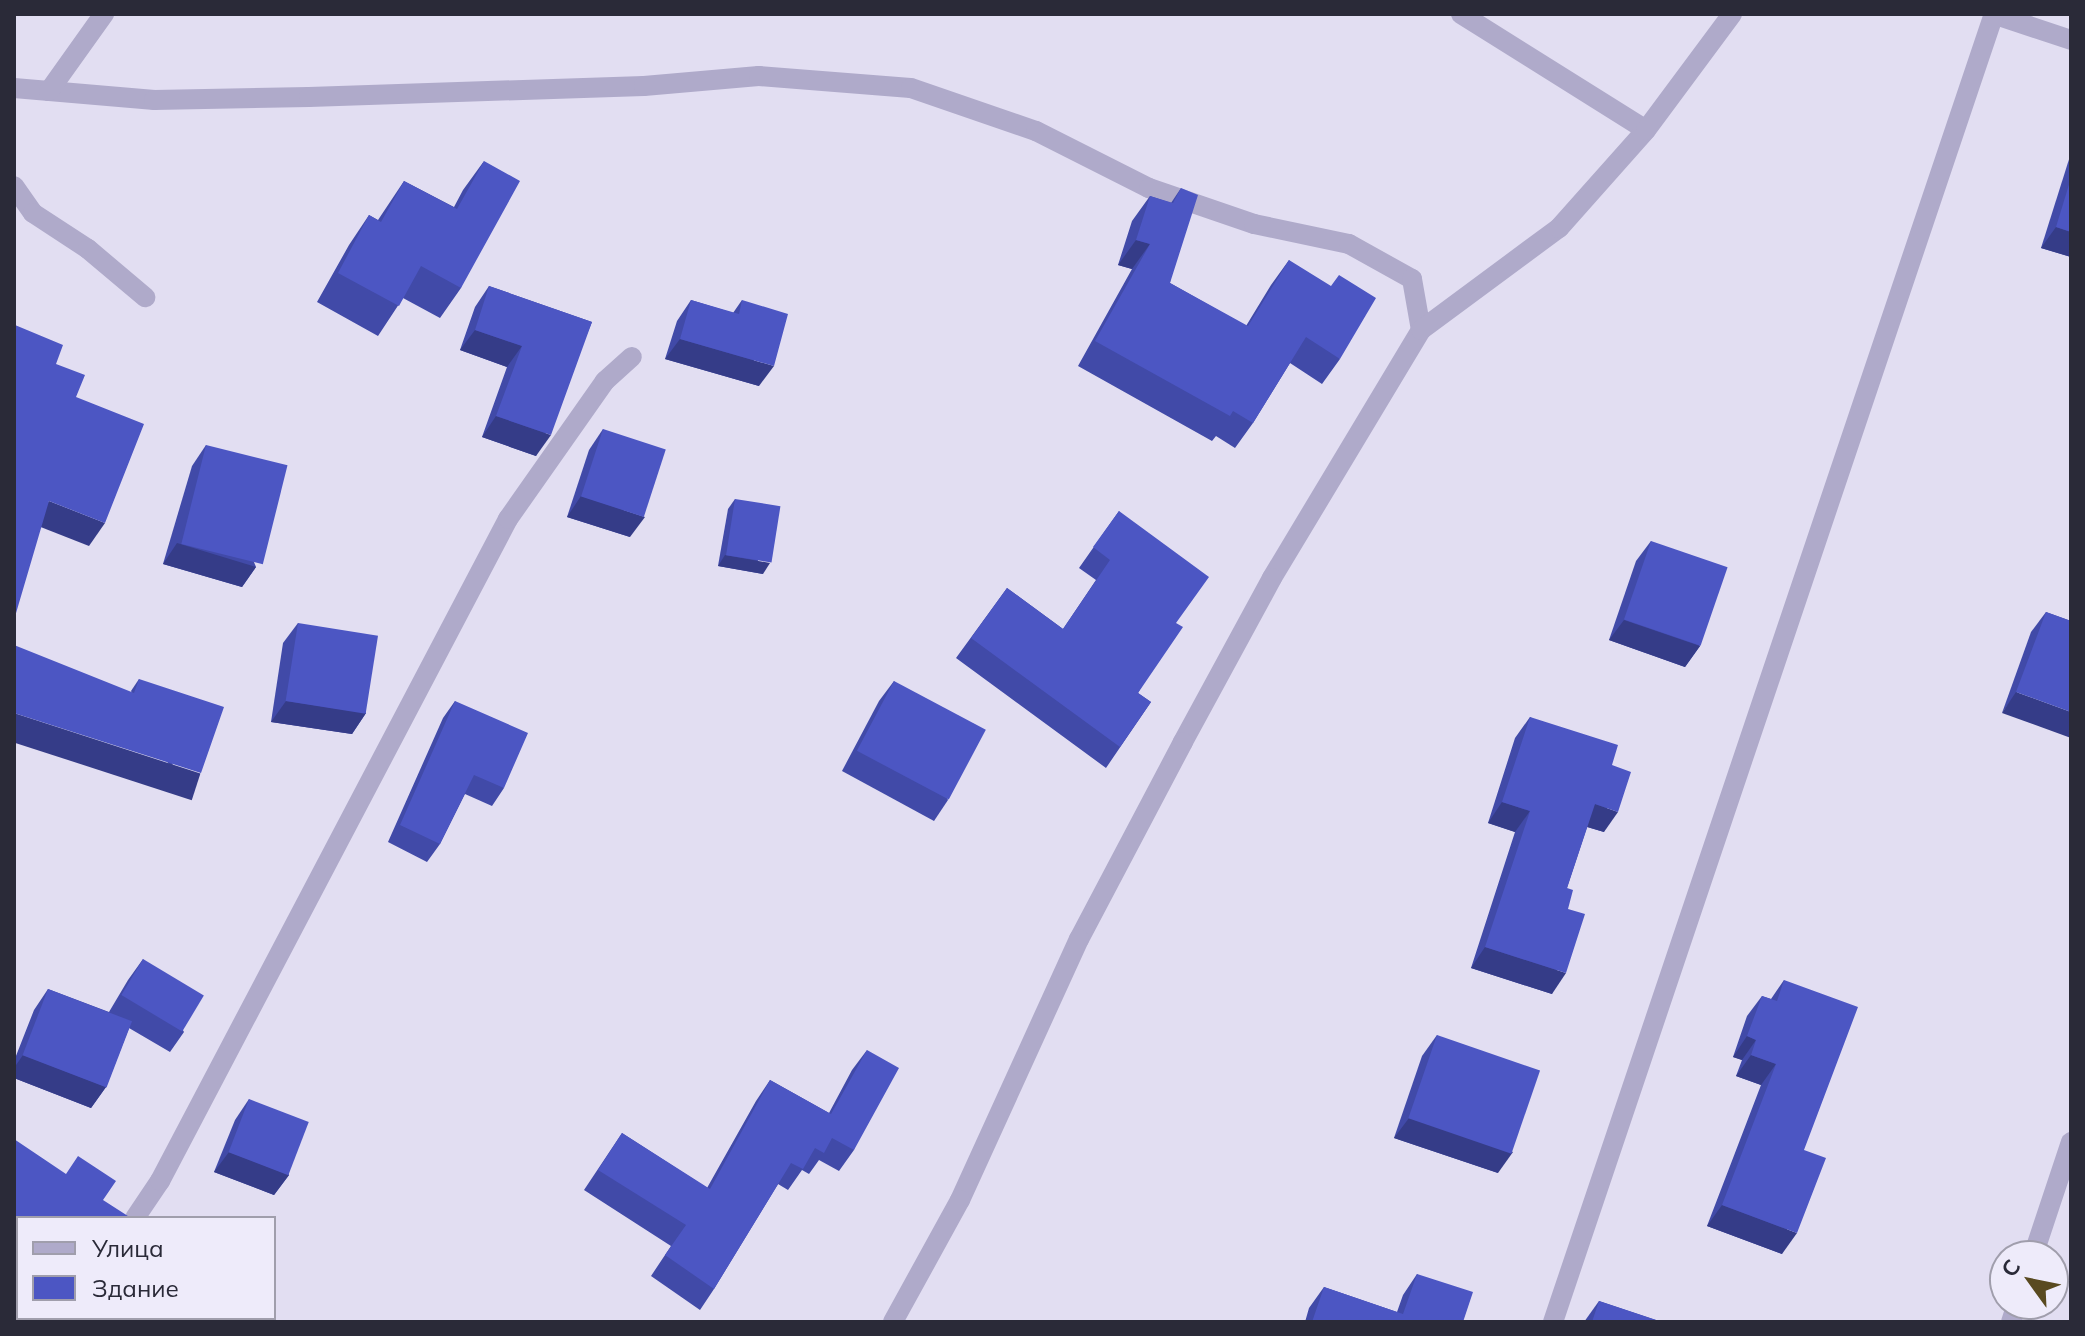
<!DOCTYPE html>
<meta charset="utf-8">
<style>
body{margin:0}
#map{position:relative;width:2085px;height:1336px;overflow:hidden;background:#e2def2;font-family:Mulish,sans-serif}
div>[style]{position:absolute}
.minor>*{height:20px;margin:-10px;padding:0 10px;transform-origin:10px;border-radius:10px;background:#afaaca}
.wall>*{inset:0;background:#414aa8}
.shaded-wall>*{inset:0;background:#353c88;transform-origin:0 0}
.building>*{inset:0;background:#4c56c3;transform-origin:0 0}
span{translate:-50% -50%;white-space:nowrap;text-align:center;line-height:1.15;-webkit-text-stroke:8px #eeebfa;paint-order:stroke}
.frame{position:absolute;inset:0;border:16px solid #2a2a38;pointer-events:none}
.legend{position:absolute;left:16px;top:1216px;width:260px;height:104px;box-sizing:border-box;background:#eeebfa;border:2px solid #a09eac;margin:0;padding:10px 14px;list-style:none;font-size:24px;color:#2a2a38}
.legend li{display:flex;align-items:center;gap:16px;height:40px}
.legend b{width:40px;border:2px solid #a09eac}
.north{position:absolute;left:1989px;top:1240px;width:80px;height:80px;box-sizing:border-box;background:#eeebfa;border:2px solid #a09eac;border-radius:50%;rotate:303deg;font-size:22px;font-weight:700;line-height:32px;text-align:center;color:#2a2a38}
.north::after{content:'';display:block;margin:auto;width:28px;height:36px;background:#594a20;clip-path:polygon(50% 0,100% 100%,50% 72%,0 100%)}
</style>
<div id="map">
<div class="minor">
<div style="left:1461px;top:14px;width:218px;rotate:32.1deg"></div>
<div style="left:1993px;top:14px;width:82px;rotate:18.4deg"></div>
<div style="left:14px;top:88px;width:141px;rotate:4.9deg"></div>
<div style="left:154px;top:100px;width:155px;rotate:-1.1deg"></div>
<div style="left:309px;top:97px;width:335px;rotate:-1.9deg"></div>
<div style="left:644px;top:86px;width:115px;rotate:-5deg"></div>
<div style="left:759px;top:76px;width:152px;rotate:4.5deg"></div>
<div style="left:911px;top:88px;width:132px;rotate:19deg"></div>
<div style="left:1036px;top:131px;width:127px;rotate:26.8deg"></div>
<div style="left:1149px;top:188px;width:111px;rotate:18.9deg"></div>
<div style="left:1254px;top:224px;width:97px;rotate:11.9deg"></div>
<div style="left:1349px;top:244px;width:72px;rotate:29.1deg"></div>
<div style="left:1412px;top:279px;width:52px;rotate:80deg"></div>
<div style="left:1421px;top:330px;width:289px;rotate:121deg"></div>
<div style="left:1272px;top:578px;width:187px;rotate:118.5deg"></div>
<div style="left:1183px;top:742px;width:223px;rotate:117.8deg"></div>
<div style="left:1079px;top:939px;width:287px;rotate:114.5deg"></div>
<div style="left:960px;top:1200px;width:139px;rotate:118.8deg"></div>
<div style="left:49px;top:91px;width:95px;rotate:-54.5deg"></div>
<div style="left:14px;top:186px;width:33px;rotate:55deg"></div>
<div style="left:33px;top:213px;width:66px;rotate:33.2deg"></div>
<div style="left:88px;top:249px;width:75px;rotate:40.1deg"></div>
<div style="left:1421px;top:330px;width:172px;rotate:-36.5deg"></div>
<div style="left:1559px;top:228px;width:131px;rotate:-48.4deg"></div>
<div style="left:1646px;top:130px;width:144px;rotate:-53.4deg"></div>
<div style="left:135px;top:1218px;width:45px;rotate:-56deg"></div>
<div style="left:160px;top:1181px;width:748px;rotate:-62.27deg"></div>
<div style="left:508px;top:519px;width:169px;rotate:-54.9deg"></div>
<div style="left:605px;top:381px;width:36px;rotate:-42deg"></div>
<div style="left:2033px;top:1256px;width:120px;rotate:-71.6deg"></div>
<div style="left:62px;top:1322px;width:5px;rotate:-53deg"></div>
<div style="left:1553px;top:1322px;width:1380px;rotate:-71.37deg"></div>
<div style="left:2011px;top:1322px;width:19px;rotate:-72deg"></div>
</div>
<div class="wall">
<div style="clip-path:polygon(2071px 153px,2071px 257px,2041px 248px)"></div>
<div style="clip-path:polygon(484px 161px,461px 288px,440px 318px,403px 298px,378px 336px,317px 302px,349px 245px,369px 215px,378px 220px,404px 181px,454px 207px,463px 190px)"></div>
<div style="clip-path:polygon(1181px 188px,1170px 283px,1246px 326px,1271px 285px,1289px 260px,1340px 359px,1322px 384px,1290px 363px,1253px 423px,1235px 448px,1216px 436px,1212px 441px,1078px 366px,1132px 269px,1118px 265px,1132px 221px,1150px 196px,1171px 203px)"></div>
<div style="clip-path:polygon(489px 286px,592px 322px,536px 456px,482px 437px,507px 367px,460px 350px,475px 307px)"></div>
<div style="clip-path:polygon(691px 300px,733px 313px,742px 300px,759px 386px,665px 359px,677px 321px)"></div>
<div style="clip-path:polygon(603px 429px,630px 537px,567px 517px,589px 450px)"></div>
<div style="clip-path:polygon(206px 445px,256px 567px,242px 587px,163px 564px,192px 466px)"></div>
<div style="clip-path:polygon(735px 499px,763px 574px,718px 566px,728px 509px)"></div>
<div style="clip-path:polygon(1119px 511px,1176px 623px,1138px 693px,1151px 702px,1106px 768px,956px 658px,1007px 588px,1063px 629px,1096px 580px,1079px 568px)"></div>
<div style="clip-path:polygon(1651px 541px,1700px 646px,1685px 667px,1609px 640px,1636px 561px)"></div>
<div style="clip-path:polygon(2046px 612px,2071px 621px,2002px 713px,2031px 632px)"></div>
<div style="clip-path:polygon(298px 623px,366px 713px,352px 734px,271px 722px,283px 643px)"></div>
<div style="clip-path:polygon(139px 679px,185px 796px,131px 691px)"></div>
<div style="clip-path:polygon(894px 681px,948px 800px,934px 821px,842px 771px,879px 701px)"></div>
<div style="clip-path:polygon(455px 701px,504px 788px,492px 806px,465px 794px,440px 844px,427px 862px,388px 842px,443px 718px)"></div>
<div style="clip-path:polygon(1530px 717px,1612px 765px,1604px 832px,1587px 827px,1567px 888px,1568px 909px,1552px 994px,1471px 968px,1515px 832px,1488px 823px,1515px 738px)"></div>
<div style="clip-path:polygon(143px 959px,184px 1032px,170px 1052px,129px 1028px,106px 1087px,91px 1108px,14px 1078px,14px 1061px,34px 1010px,48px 989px,109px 1012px,128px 980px)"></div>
<div style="clip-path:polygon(1784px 980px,1804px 1150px,1782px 1254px,1707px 1226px,1761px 1085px,1736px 1076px,1742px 1060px,1733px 1057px,1747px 1016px,1762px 996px,1771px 999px)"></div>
<div style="clip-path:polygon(1437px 1035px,1498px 1173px,1394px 1138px,1422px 1056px)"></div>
<div style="clip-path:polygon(867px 1050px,854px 1150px,839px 1171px,819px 1160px,809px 1174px,802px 1170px,788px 1190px,778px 1184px,714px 1289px,700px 1310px,651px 1276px,671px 1246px,584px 1190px,622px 1133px,707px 1188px,756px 1101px,770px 1080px,829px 1113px,852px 1070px)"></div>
<div style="clip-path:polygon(249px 1099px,289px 1175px,274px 1195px,214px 1172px,235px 1120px)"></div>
<div style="clip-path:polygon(1417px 1274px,1463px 1322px,1305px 1322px,1309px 1308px,1324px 1287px,1397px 1312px,1403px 1295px)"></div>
<div style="clip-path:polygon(1599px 1301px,1662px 1322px,1584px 1322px)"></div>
</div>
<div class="shaded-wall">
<div style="clip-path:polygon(2056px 227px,2071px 232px,2071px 257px,2041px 248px)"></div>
<div style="clip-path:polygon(1136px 240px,1150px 244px,1132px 269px,1118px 265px)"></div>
<div style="clip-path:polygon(475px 330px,522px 346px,507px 367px,460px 350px)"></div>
<div style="clip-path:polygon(680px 339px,774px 366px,759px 386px,665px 359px)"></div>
<div style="clip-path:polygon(496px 416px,551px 435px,536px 456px,482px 437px)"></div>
<div style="clip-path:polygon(581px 496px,645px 517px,630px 537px,567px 517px)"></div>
<div style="clip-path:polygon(49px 501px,105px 523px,89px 546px,33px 524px)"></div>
<div style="clip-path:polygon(177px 543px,256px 567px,242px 587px,163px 564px)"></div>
<div style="clip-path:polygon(725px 555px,770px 563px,763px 574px,718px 566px)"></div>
<div style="clip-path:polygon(1624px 620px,1700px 646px,1685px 667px,1609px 640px)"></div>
<div style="clip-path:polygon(2016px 692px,2071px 712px,2071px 738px,2002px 713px)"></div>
<div style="clip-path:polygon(286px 701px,366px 713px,352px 734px,271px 722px)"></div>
<div style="left:14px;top:713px;width:196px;height:28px;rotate:18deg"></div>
<div style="clip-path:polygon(1502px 802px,1530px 811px,1515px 832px,1488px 823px)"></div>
<div style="clip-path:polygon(1595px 804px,1618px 812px,1604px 832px,1581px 825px)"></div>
<div style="clip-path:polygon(1485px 947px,1566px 973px,1552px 994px,1471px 968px)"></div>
<div style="clip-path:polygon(1747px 1036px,1756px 1040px,1742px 1060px,1733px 1057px)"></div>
<div style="clip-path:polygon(23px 1055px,106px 1087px,91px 1108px,14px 1078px,14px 1068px)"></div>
<div style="clip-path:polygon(1751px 1055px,1776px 1064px,1761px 1085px,1736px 1076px)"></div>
<div style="clip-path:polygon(1409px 1118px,1513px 1152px,1498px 1173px,1394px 1138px)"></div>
<div style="clip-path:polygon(229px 1152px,289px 1175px,274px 1195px,214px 1172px)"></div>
<div style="clip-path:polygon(1722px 1205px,1797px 1233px,1782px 1254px,1707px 1226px)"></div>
</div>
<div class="building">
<div style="clip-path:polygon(484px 161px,520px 181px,461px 288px,421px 266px,399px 306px,338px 273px,369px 215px,381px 222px,404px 181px,457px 209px)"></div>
<div style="clip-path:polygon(2071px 178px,2071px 232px,2056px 227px)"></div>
<div style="clip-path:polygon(1181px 188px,1198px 195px,1170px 283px,1248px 326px,1289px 260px,1331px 286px,1339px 275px,1376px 298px,1340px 359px,1306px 337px,1253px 423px,1233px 411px,1230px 416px,1095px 341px,1150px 244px,1136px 240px,1150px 196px,1173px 203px)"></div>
<div style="clip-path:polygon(489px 286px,592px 322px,551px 435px,496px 416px,522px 346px,475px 330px)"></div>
<div style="clip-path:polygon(691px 300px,739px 314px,742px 300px,788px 314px,774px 366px,680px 339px)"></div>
<div style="clip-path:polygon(15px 325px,63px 345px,56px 364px,85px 375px,76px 397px,144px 424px,105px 523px,49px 501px,14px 620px,14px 329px)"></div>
<div style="left:603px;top:429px;width:66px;height:71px;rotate:18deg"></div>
<div style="left:206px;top:445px;width:84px;height:102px;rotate:14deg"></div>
<div style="left:735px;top:499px;width:46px;height:57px;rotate:9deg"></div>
<div style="clip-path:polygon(1119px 511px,1209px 577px,1176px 623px,1183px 627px,1138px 693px,1151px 702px,1120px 747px,971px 638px,1007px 588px,1063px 629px,1110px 560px,1093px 547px)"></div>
<div style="left:1651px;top:541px;width:81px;height:83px;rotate:19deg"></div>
<div style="clip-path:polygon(2046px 612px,2071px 621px,2071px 712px,2016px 692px)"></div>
<div style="left:298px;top:623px;width:81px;height:79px;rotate:9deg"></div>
<div style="clip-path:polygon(14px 645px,134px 693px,139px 679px,224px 707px,201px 773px,14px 713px)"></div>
<div style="left:894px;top:681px;width:104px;height:79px;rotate:28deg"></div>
<div style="clip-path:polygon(455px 701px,528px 733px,504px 788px,474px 775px,440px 844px,400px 825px)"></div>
<div style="clip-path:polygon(1530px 717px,1618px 745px,1612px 765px,1631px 772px,1618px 812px,1595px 804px,1567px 888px,1573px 890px,1568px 909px,1585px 914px,1566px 973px,1485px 947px,1530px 811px,1502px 802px)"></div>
<div style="left:143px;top:959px;width:71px;height:42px;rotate:31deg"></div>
<div style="clip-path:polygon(1784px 980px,1858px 1007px,1804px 1150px,1826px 1158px,1797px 1233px,1722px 1205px,1776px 1064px,1751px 1055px,1756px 1040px,1747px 1036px,1762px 996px,1777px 1001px)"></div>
<div style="left:48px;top:989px;width:90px;height:71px;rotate:21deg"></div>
<div style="left:1437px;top:1035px;width:109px;height:88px;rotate:19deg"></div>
<div style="clip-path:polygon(867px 1050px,899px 1068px,854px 1150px,832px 1138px,824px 1153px,815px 1148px,803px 1169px,791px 1163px,714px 1289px,665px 1255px,686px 1225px,598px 1170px,622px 1133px,710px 1189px,770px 1080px,831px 1114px)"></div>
<div style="left:249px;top:1099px;width:64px;height:57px;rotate:21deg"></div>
<div style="clip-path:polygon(14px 1139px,66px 1174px,78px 1156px,116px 1181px,103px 1200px,131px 1218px,18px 1218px,18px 1318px,28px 1318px,27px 1322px,14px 1322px)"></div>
<div style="clip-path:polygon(1417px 1274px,1473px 1292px,1463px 1322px,1312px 1322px,1324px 1287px,1403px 1314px)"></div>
<div style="clip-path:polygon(1599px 1301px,1662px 1322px,1592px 1322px)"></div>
</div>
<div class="frame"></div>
<ul class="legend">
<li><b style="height:10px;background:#afaaca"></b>Улица</li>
<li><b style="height:22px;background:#4c56c3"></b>Здание</li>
</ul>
<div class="north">С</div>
</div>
